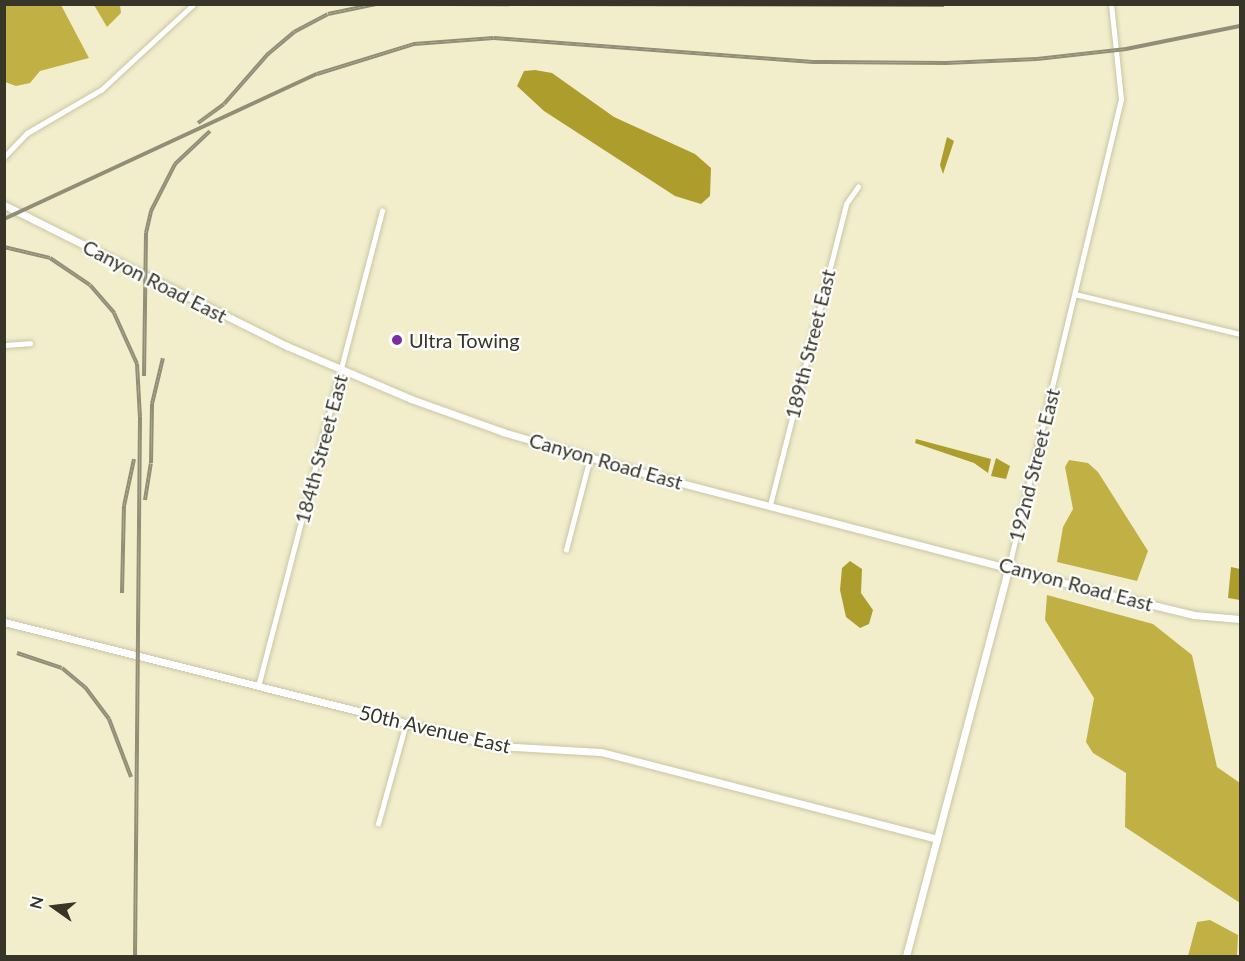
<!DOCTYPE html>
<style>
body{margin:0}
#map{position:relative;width:1245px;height:961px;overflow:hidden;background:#f2eecc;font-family:Lato,sans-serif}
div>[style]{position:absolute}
.forest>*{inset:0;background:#c1b144}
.water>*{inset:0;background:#ad9d2c}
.roads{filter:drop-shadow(0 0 2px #cac5a5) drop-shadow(0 0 2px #cac5a5)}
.street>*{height:4.5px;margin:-2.25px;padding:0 2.25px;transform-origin:2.25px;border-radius:2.25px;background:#fff}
.secondary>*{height:7px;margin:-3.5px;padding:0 3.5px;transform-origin:3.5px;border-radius:3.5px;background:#fff}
.rail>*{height:4px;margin-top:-2px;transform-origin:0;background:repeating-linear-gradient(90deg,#fff 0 4.5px,#908e77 0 9px);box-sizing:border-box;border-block:2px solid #908e77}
.dots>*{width:16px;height:16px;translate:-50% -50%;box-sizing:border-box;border:3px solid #fff;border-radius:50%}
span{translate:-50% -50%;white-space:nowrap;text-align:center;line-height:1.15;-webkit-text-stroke:4.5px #fff;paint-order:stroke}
.street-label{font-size:20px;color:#363528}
.poi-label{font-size:20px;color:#363528}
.left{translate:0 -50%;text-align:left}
.frame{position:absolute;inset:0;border:6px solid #363528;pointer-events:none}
.north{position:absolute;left:24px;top:877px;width:60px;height:60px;-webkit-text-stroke:4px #fff;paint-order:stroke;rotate:284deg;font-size:16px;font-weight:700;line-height:24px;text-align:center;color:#363528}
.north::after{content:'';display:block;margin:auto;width:21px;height:27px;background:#363528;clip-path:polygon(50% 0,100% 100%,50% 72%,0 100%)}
</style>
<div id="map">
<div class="forest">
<div style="clip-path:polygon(5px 4px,61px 5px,89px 58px,40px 71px,30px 83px,16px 86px,5px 82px)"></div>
<div style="clip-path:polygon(94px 5px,120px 5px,121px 13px,107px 27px)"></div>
<div style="clip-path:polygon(1069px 460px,1088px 463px,1098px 472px,1148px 551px,1137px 581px,1057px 562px,1063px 527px,1073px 509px,1065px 467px)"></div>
<div style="clip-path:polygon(1047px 595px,1153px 624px,1192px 655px,1217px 767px,1240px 783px,1240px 903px,1125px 827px,1126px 773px,1093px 753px,1086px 742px,1094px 698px,1045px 620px)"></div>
<div style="clip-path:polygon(1210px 920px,1238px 935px,1237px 956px,1188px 956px,1197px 922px)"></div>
</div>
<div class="water">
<div style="clip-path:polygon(535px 70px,552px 73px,614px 117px,695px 154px,711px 168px,710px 196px,701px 204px,675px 196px,544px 111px,517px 86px,524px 71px)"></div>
<div style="clip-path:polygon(947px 137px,954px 141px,943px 174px,940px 165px)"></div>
<div style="clip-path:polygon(916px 439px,991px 459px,988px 473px,974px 463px,915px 443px)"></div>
<div style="clip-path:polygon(996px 458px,1010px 466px,1006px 479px,991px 476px)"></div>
<div style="clip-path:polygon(850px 561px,862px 569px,861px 593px,873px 610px,869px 624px,860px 628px,846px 617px,840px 590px,842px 568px)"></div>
<div style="clip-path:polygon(1231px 567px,1240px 569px,1240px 600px,1228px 598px)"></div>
</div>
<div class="roads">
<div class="street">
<div style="left:4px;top:157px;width:33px;rotate:-46deg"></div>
<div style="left:27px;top:133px;width:86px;rotate:-30.2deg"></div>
<div style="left:101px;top:90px;width:127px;rotate:-42.8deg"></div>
<div style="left:1075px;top:294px;width:170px;rotate:13.6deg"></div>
<div style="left:4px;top:345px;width:26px;rotate:-4deg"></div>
<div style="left:770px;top:505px;width:310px;rotate:-75.8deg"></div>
<div style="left:846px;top:204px;width:21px;rotate:-55deg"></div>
<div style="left:566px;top:550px;width:95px;rotate:-75.4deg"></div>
<div style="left:1009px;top:566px;width:480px;rotate:-76.5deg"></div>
<div style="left:1121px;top:99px;width:96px;rotate:-96deg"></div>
<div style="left:258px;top:687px;width:492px;rotate:-75.4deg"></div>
<div style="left:378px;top:824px;width:105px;rotate:-74.5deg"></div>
</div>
<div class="secondary">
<div style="left:4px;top:205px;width:316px;rotate:26.5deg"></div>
<div style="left:287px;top:346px;width:135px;rotate:23.1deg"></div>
<div style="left:411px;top:399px;width:98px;rotate:19.7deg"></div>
<div style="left:503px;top:432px;width:161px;rotate:16.2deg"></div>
<div style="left:658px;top:477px;width:486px;rotate:14.6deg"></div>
<div style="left:1128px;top:599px;width:68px;rotate:13.6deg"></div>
<div style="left:1194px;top:615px;width:46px;rotate:5deg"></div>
<div style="left:4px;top:622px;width:508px;rotate:14.12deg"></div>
<div style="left:497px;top:746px;width:104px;rotate:3.3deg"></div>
<div style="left:601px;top:752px;width:347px;rotate:14.5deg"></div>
<div style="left:906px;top:956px;width:403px;rotate:-75.2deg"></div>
</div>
</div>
<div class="rail">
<div style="left:444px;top:4px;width:500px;rotate:0.11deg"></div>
<div style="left:198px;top:123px;width:32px;rotate:-36deg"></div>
<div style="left:224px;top:104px;width:67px;rotate:-48.7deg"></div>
<div style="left:268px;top:54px;width:34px;rotate:-40deg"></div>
<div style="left:294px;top:32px;width:38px;rotate:-28deg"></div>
<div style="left:328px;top:14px;width:49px;rotate:-11.8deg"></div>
<div style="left:4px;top:219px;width:345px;rotate:-24.9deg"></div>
<div style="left:317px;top:74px;width:102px;rotate:-17.2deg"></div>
<div style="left:414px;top:44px;width:80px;rotate:-4.3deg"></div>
<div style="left:494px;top:38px;width:320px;rotate:4.3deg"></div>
<div style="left:813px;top:62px;width:133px;rotate:0.4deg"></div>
<div style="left:946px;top:63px;width:91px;rotate:-2.5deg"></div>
<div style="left:1037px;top:59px;width:90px;rotate:-6.4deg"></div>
<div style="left:1126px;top:49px;width:116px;rotate:-11.4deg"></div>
<div style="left:4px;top:247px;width:47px;rotate:13.4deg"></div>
<div style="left:50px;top:258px;width:48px;rotate:34deg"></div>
<div style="left:90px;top:285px;width:37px;rotate:49deg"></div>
<div style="left:114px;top:313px;width:56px;rotate:65.7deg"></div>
<div style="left:137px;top:364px;width:53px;rotate:86.8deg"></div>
<div style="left:140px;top:417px;width:539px;rotate:90.53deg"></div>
<div style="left:144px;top:376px;width:143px;rotate:-89.2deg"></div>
<div style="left:146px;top:233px;width:23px;rotate:-77deg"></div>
<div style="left:151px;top:211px;width:53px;rotate:-62.9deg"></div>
<div style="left:175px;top:164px;width:48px;rotate:-43.3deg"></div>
<div style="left:145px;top:500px;width:37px;rotate:-81deg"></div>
<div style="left:151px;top:463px;width:59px;rotate:-89deg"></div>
<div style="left:152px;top:404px;width:47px;rotate:-76.6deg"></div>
<div style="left:122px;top:593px;width:87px;rotate:-88.7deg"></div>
<div style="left:124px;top:506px;width:48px;rotate:-78deg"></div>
<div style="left:17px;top:653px;width:47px;rotate:18.4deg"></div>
<div style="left:62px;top:668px;width:30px;rotate:40deg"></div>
<div style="left:85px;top:687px;width:40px;rotate:53deg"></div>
<div style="left:109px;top:719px;width:62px;rotate:69.2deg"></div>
</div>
<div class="dots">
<div style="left:397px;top:340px;background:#782da0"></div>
</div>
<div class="street-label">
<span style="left:155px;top:281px;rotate:27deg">Canyon Road East</span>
<span style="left:810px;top:344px;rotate:-76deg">189th Street East</span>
<span style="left:321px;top:449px;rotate:-75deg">184th Street East</span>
<span style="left:606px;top:461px;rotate:16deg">Canyon Road East</span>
<span style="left:1034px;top:465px;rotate:-76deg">192nd Street East</span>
<span style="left:1076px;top:584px;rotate:15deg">Canyon Road East</span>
<span style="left:435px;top:729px;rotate:13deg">50th Avenue East</span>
</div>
<div class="poi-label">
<span class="left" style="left:409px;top:340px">Ultra Towing</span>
</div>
<div class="frame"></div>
<div class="north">N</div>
</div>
